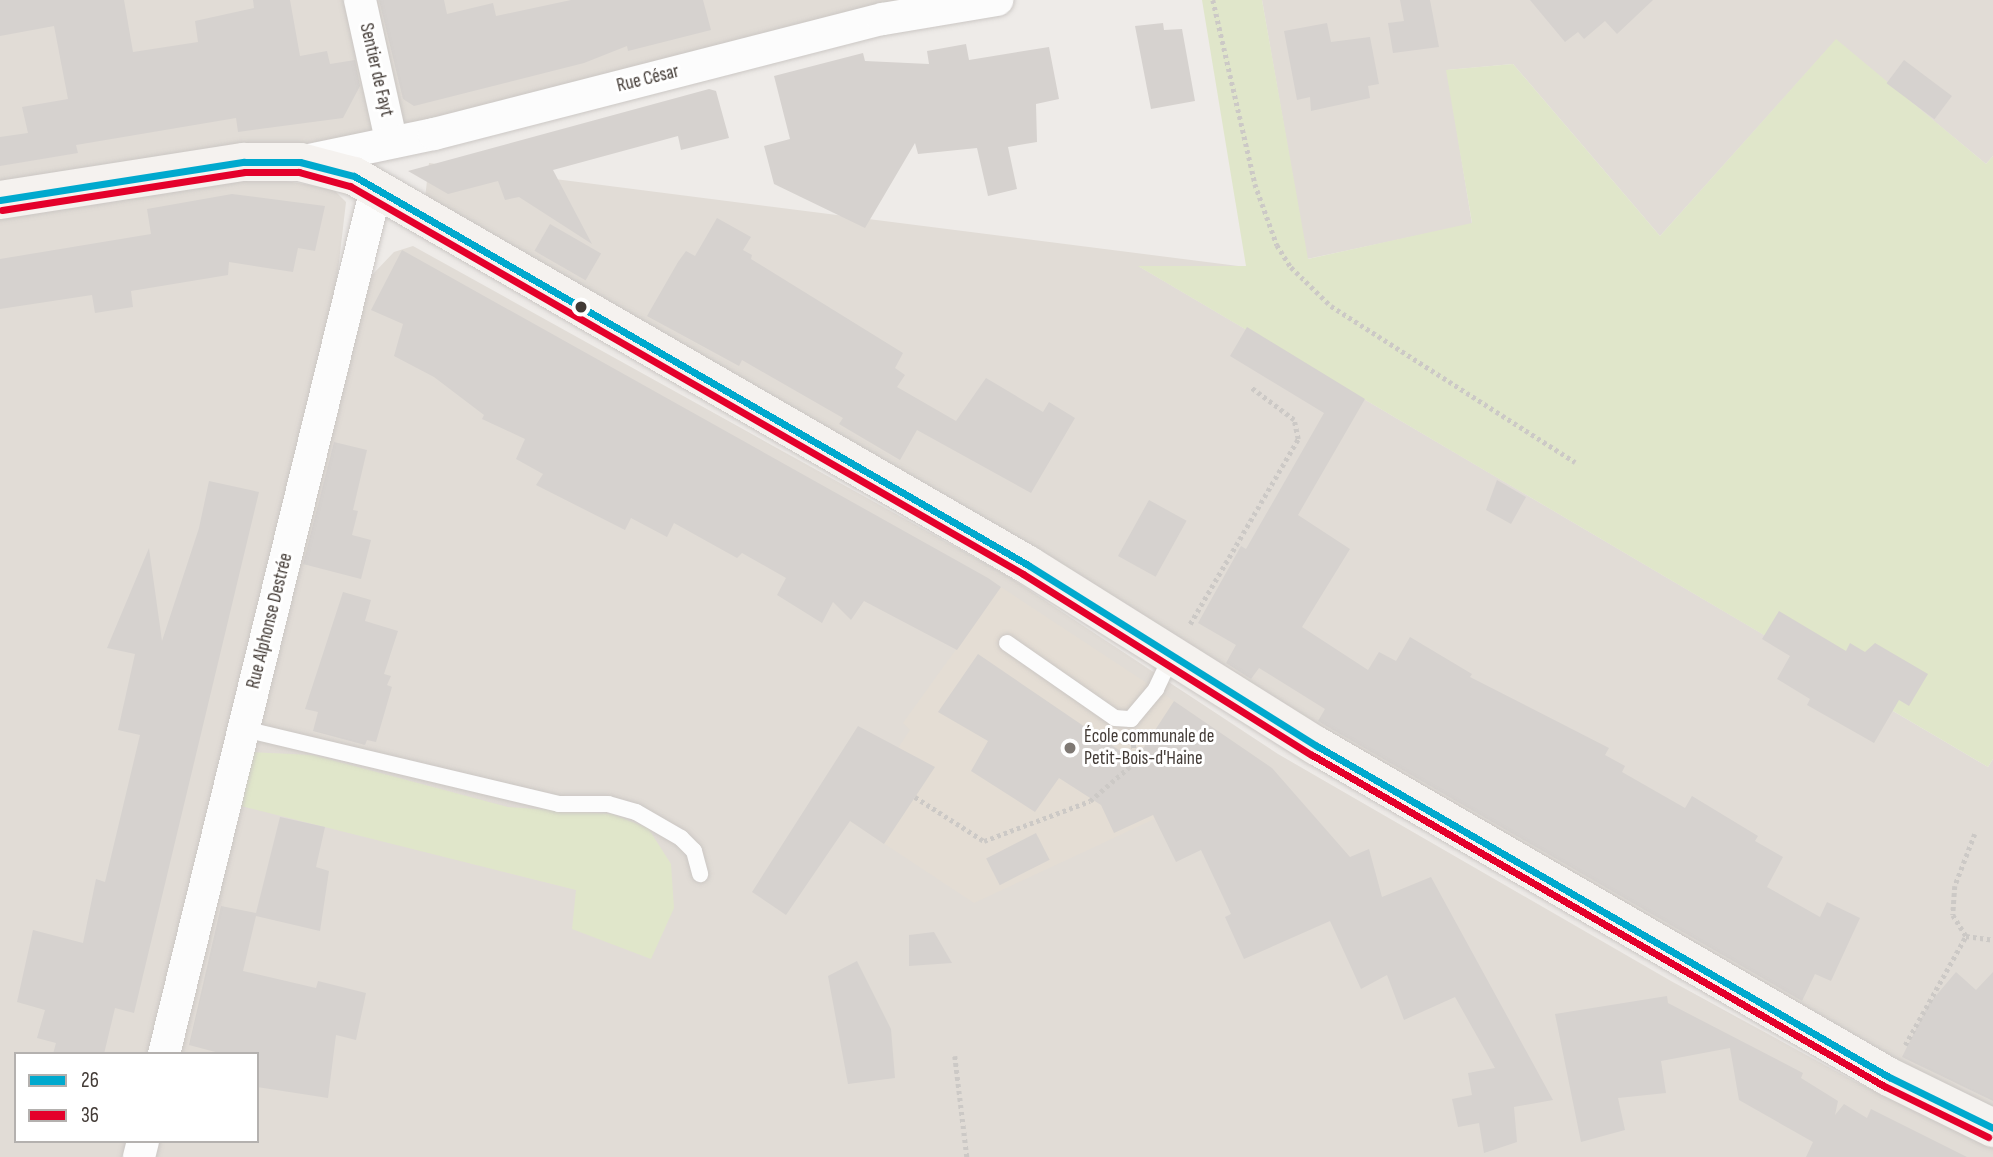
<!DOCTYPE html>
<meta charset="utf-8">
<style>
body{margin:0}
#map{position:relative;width:1993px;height:1157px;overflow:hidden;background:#eeebe8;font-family:"Sofia Sans Condensed",sans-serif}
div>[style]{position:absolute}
.residential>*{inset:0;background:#e1dcd6}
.education>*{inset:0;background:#e4ddd4}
.green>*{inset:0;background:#e0e6ca}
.building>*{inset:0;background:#d6d2cf;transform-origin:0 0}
.path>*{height:4.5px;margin-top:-2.25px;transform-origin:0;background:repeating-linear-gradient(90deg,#ccc9c6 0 3.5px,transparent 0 7px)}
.roads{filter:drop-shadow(0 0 2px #cbc7c4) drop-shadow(0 0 2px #cbc7c4)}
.lane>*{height:16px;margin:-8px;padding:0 8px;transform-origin:8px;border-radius:8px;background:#fcfcfc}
.street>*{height:32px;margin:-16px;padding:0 16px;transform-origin:16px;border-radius:16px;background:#fcfcfc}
.secondary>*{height:38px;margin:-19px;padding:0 19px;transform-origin:19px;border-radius:19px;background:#f5f2ef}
.bus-1>*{height:7px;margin:-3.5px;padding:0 3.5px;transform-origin:3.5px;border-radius:3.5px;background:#00a9ce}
.bus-2>*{height:7px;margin:-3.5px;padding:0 3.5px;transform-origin:3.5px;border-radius:3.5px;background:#e4002b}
.dots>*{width:19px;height:19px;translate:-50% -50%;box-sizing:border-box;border:4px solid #fff;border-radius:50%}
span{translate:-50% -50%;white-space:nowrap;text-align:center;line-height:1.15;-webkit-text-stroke:6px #fff;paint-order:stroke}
.street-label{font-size:19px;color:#433b36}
.poi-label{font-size:19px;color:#433b36}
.left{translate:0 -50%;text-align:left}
.legend{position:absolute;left:14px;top:1052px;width:245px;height:91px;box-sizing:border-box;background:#fff;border:2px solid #b4b1af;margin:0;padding:9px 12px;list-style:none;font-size:21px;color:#433b36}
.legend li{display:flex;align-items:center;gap:14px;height:35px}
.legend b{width:35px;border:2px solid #b4b1af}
</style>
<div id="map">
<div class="residential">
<div style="clip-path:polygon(0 0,995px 0,389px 131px,242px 153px,245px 174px,333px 189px,346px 202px,334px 305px,159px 1054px,16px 1054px,16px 1141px,138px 1141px,135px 1157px,0 1157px)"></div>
<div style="clip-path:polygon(1262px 0,1993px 0,1993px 156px,1986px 164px,1836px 40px,1660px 236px,1513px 64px,1447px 70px,1472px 224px,1307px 259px)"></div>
<div style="clip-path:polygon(429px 163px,1246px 267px,1140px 267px,1988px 767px,1993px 759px,1993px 1128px,423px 216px)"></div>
<div style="clip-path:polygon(413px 246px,1006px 575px,1278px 754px,1671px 981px,1854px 1081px,1993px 1148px,1993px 1157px,150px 1157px,154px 1141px,257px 1141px,257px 1054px,174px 1054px,346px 327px,373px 274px,394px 252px)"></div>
</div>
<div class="education">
<div style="clip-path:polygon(1001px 587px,1174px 701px,1268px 766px,974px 903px,850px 821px,910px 730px,903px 723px)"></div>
</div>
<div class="green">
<div style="clip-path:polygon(1202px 0,1262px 0,1308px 259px,1472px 223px,1446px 70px,1513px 64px,1660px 236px,1836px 39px,1986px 164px,1993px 156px,1993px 759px,1988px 767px,1138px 266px,1246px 266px)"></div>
<div style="clip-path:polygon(246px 752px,313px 755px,508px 807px,612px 814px,648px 828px,671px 864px,674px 908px,651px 959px,572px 929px,576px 890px,233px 804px)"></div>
</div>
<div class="building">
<div style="clip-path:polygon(0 0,124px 0,133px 52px,198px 42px,195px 21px,254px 8px,253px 0,290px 0,300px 56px,327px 51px,330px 64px,355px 60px,360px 86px,343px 118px,238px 132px,236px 118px,76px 145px,78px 153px,0 166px,0 137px,28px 133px,22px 107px,68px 99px,54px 26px,0 36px)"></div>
<div style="clip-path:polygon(379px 0,444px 0,447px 14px,493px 3px,496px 16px,571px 0,703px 0,711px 30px,628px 51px,627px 46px,584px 63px,414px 106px,403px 99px)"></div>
<div style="clip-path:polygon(1400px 0,1430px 0,1439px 47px,1393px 53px,1388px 23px,1404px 21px)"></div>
<div style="clip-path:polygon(1530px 0,1653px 0,1617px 34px,1605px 21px,1584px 39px,1578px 32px,1565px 42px)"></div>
<div style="clip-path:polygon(1163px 23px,1164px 30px,1182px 29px,1195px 101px,1151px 109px,1135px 26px)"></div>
<div style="clip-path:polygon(1327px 23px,1331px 42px,1370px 37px,1379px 84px,1368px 86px,1370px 98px,1311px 111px,1310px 97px,1297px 100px,1284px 31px)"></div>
<div style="clip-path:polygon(966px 44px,969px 60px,1049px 47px,1059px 99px,1036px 104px,1037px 142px,1008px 147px,1017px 189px,988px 196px,977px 148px,918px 154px,915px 143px,865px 228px,774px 184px,764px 146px,790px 139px,774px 76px,863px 53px,865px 61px,929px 64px,927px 51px)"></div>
<div style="left:1904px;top:60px;width:60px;height:29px;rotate:37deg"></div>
<div style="clip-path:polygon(709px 89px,716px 91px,729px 138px,681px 150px,678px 136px,553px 170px,592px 244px,519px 197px,505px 200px,498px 181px,448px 194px,408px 171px)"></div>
<div style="clip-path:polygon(232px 194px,325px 206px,315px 251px,298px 248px,293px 272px,229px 262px,228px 275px,131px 291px,133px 307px,95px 313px,92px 295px,0 309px,0 259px,151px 234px,147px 209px)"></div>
<div style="clip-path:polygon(717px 218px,751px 237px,743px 250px,752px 255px,751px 259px,903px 353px,895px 368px,905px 375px,897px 387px,956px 421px,986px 378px,1043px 412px,1049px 402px,1075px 418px,1031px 493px,917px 430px,900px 460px,839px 424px,843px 418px,742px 360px,739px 366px,647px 316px,678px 262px,686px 251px,695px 256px)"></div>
<div style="left:550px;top:224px;width:59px;height:31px;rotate:30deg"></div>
<div style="clip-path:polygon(402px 250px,988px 578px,1001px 587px,957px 650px,864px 601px,851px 620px,833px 602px,822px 623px,777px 595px,786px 578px,742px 553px,737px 558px,674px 523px,667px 537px,631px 518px,625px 530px,536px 485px,543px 474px,516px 459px,525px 439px,482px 419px,484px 415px,434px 377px,394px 356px,403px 324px,371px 310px)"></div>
<div style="clip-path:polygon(1247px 327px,1365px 399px,1298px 515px,1350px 549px,1302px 627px,1368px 670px,1379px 652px,1396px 661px,1410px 637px,1472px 674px,1470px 677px,1609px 748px,1605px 755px,1625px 766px,1622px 772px,1685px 808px,1692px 796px,1758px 836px,1755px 841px,1783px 857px,1767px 887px,1820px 917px,1827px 902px,1860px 918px,1831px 981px,1815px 974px,1802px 1001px,1328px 727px,1318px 721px,1325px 709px,1259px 668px,1251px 679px,1226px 663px,1236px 645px,1198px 623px,1241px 546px,1246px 549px,1324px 413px,1230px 356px)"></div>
<div style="clip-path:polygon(334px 442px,367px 450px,353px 510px,358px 511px,352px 535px,371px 540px,361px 579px,303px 564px)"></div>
<div style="clip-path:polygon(1497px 480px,1526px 497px,1511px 524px,1486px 510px)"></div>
<div style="clip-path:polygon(209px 481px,259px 492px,134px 1013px,115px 1008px,104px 1054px,53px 1054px,56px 1043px,37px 1038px,45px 1010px,17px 1002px,33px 930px,83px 943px,96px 879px,105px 882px,140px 735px,118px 730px,135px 654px,107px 648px,149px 548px,162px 641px,199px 528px)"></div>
<div style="left:1149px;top:500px;width:43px;height:64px;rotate:29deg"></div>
<div style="clip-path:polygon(343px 592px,371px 600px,365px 621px,398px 631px,384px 674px,391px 676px,387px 685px,392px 687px,376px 742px,367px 740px,365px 745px,313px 731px,318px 712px,305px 709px)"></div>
<div style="clip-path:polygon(1779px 611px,1846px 651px,1850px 643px,1865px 652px,1875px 643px,1928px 674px,1909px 706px,1899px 700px,1874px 743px,1807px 705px,1810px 699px,1777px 679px,1790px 656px,1762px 639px)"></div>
<div style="clip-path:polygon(978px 654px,1135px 761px,1174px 701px,1272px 768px,1350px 857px,1369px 849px,1382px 897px,1431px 877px,1553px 1100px,1514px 1107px,1517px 1142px,1484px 1153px,1479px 1123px,1458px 1127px,1452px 1099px,1472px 1095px,1468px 1073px,1495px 1068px,1455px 997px,1404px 1020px,1387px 975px,1361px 989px,1330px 921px,1244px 959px,1225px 917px,1231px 914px,1201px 850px,1176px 862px,1153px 815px,1114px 833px,1101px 805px,1059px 778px,1035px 812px,971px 771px,988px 741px,938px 712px)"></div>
<div style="clip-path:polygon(858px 726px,935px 767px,884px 844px,850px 821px,786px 915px,752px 892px)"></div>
<div style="clip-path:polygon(280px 817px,325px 827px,316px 867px,329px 871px,320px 931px,256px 916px,243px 971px,316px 988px,318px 981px,366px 993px,356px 1040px,336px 1035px,328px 1098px,257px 1087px,257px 1054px,223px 1054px,189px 1045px,221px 906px,256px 913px)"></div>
<div style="left:1036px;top:833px;width:30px;height:56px;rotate:63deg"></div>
<div style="clip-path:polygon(934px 932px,952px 963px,909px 966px,909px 935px)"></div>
<div style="clip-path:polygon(857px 961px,891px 1029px,895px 1078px,848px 1084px,828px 976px)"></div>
<div style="clip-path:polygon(1956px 972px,1976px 990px,1993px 972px,1993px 1101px,1902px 1057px,1928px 1005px)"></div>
<div style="clip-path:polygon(1667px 996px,1668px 1003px,1803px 1073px,1801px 1078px,1838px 1101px,1835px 1115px,1844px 1104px,1867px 1118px,1871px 1109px,1967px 1157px,1806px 1157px,1813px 1142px,1739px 1100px,1730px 1048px,1661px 1061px,1666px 1093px,1618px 1098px,1625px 1130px,1581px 1142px,1555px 1014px)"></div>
</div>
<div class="path">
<div style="left:1213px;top:0;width:189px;rotate:77.1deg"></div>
<div style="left:1255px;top:184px;width:65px;rotate:70.2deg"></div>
<div style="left:1277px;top:245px;width:26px;rotate:58deg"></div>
<div style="left:1291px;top:267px;width:56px;rotate:44.3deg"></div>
<div style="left:1331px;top:306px;width:290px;rotate:32.6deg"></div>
<div style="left:1190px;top:624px;width:214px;rotate:-59.7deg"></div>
<div style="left:1298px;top:439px;width:19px;rotate:-102deg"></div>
<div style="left:1294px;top:420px;width:55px;rotate:-143.1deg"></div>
<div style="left:915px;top:797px;width:82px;rotate:32.5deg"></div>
<div style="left:984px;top:841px;width:113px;rotate:-20.7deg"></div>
<div style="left:1090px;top:801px;width:60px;rotate:-40.9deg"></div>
<div style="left:1135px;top:762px;width:18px;rotate:-96deg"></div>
<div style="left:1975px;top:834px;width:56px;rotate:111deg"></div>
<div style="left:1955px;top:886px;width:29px;rotate:94deg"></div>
<div style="left:1953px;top:915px;width:25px;rotate:58deg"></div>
<div style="left:1966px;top:936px;width:27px;rotate:8deg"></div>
<div style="left:1905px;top:1045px;width:125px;rotate:-60.8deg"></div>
<div style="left:955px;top:1056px;width:102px;rotate:83.2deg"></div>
</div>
<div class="roads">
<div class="lane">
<div style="left:1007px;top:643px;width:131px;rotate:34.8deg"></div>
<div style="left:1115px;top:718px;width:16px;rotate:4deg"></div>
<div style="left:1131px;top:719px;width:39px;rotate:-50deg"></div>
<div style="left:1156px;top:689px;width:38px;rotate:-65deg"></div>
<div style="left:244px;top:729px;width:324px;rotate:13.4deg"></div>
<div style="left:559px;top:804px;width:49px"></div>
<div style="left:608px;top:804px;width:29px;rotate:16deg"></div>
<div style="left:636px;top:812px;width:52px;rotate:30deg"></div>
<div style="left:681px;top:838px;width:18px;rotate:45deg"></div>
<div style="left:694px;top:851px;width:24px;rotate:75deg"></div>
</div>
<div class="street">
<div style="left:360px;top:0;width:143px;rotate:77.5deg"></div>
<div style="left:300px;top:162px;width:137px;rotate:-11.8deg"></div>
<div style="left:434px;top:134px;width:463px;rotate:-14.4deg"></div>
<div style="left:883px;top:19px;width:116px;rotate:-9.5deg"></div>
<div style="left:164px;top:1054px;width:892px;rotate:-76.24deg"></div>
<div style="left:139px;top:1157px;width:16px;rotate:-76deg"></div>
</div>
<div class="secondary">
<div style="left:0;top:200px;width:247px;rotate:-8.9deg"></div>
<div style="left:244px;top:162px;width:56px"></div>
<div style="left:300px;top:162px;width:56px;rotate:14.5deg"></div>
<div style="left:354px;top:176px;width:778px;rotate:29.99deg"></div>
<div style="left:1028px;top:565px;width:341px;rotate:32.1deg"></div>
<div style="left:1317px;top:746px;width:661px;rotate:30.06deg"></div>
<div style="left:1889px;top:1077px;width:116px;rotate:26.1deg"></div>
</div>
</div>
<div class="bus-1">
<div style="left:0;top:200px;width:247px;rotate:-8.9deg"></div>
<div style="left:244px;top:162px;width:56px"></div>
<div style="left:300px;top:162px;width:56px;rotate:14.5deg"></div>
<div style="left:354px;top:176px;width:778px;rotate:29.99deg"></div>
<div style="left:1028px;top:565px;width:341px;rotate:32.1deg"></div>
<div style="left:1317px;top:746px;width:661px;rotate:30.06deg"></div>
<div style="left:1889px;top:1077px;width:116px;rotate:26.1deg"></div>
</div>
<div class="bus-2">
<div style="left:2px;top:210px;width:246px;rotate:-8.9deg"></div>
<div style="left:245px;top:172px;width:54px"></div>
<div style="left:299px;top:172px;width:53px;rotate:15.4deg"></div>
<div style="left:350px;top:186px;width:777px;rotate:29.96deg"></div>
<div style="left:1023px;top:574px;width:341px;rotate:32.1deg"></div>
<div style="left:1312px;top:755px;width:661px;rotate:30.06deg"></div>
<div style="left:1884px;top:1086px;width:116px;rotate:26.1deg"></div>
</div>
<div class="dots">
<div style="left:581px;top:307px;background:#433b36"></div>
<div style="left:1070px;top:748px;background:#7f7974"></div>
</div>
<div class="street-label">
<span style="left:376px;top:70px;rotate:77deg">Sentier de Fayt</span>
<span style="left:648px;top:79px;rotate:-14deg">Rue César</span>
<span style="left:270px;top:621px;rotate:-76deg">Rue Alphonse Destrée</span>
</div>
<div class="poi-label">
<span class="left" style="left:1084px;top:748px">École communale de<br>Petit-Bois-d'Haine</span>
</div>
<ul class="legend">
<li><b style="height:9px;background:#00a9ce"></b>26</li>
<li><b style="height:9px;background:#e4002b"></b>36</li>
</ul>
</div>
